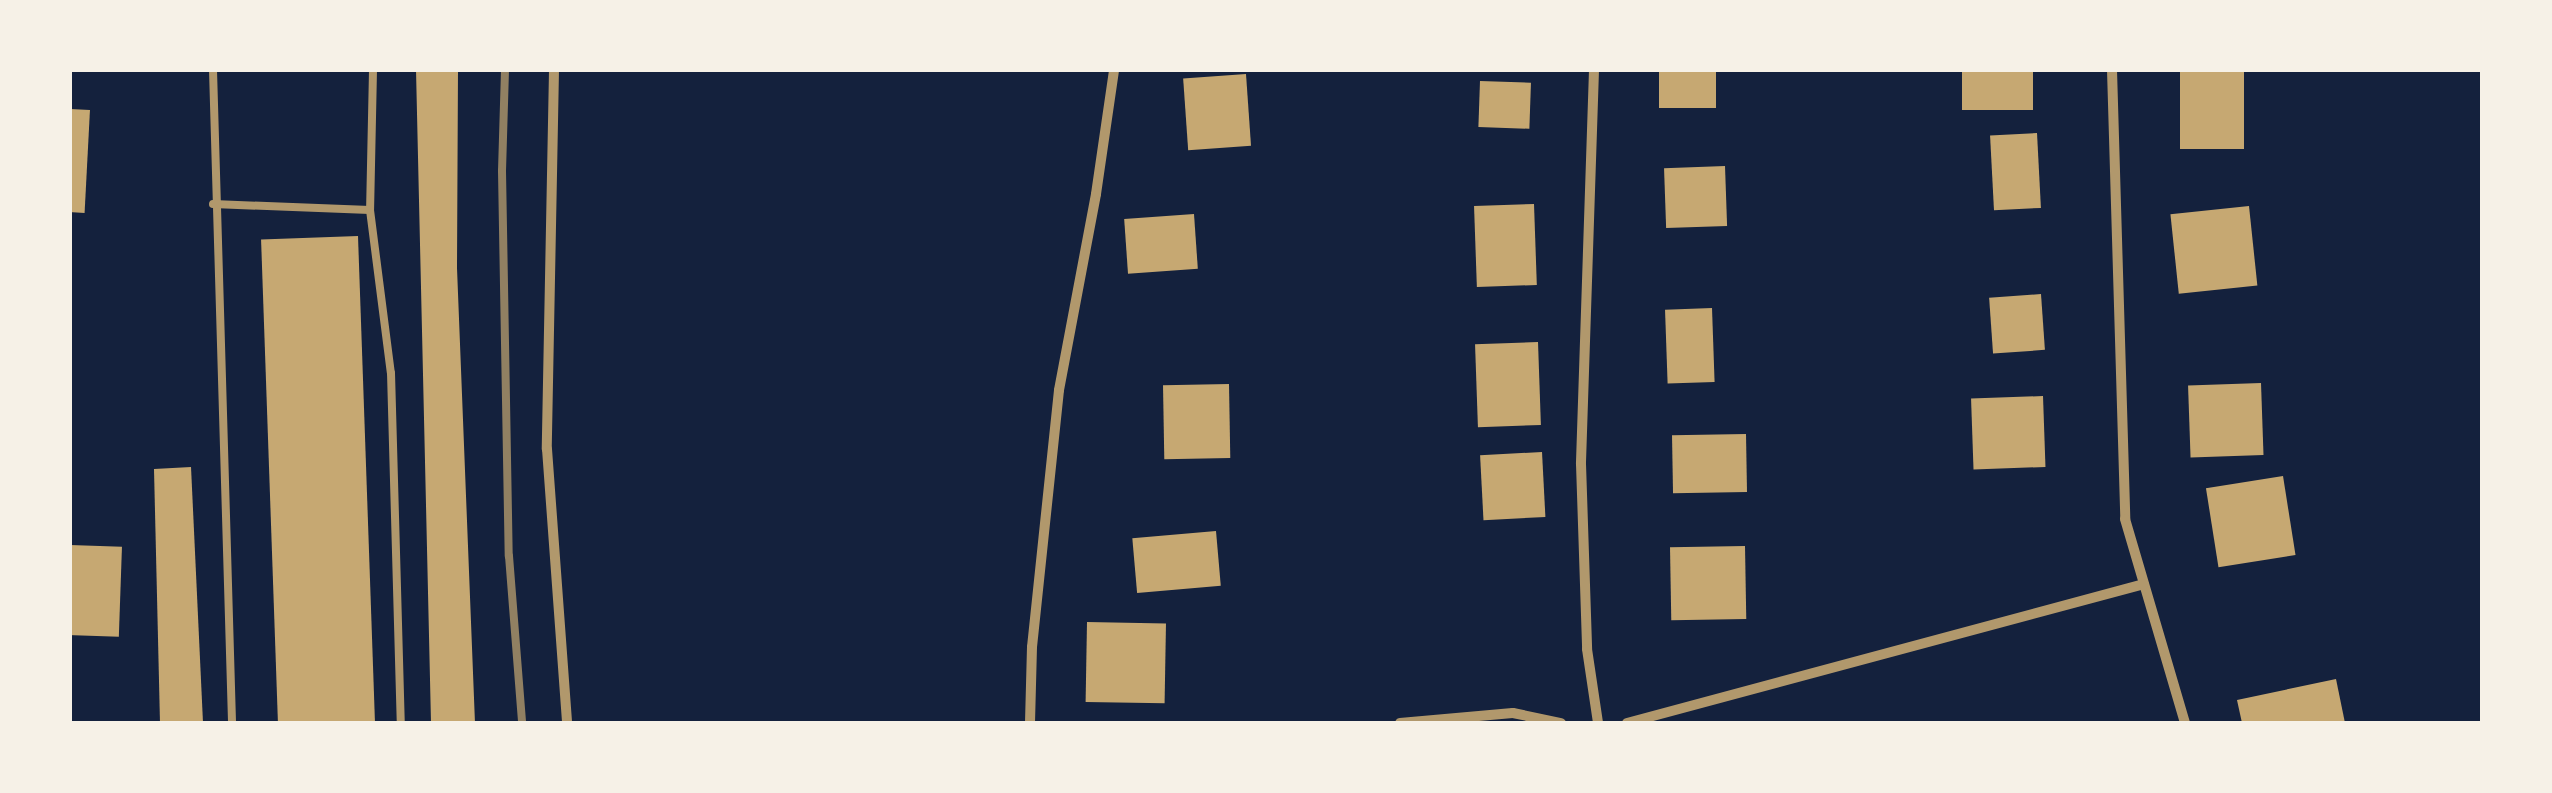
<!DOCTYPE html>
<style>
body{margin:0}
#map{position:relative;width:2552px;height:793px;overflow:hidden;background:#14213d;font-family:Raleway,sans-serif}
div>[style]{position:absolute}
.building>*{inset:0;background:#c6a872;transform-origin:0 0}
.service>*{height:8px;margin:-4px;padding:0 4px;transform-origin:4px;border-radius:4px;background:#b1986c}
.minor>*{height:10px;margin:-5px;padding:0 5px;transform-origin:5px;border-radius:5px;background:#b1986c}
.rail>*{height:8px;margin:-4px;padding:0 4px;transform-origin:4px;border-radius:4px;background:#918062}
span{translate:-50% -50%;white-space:nowrap;text-align:center;line-height:1.15;-webkit-text-stroke:10px #f6f1e7;paint-order:stroke}
.frame{position:absolute;inset:0;border:72px solid #f6f1e7;pointer-events:none}
</style>
<div id="map">
<div class="building">
<div style="clip-path:polygon(416px 70px,458px 70px,457px 268px,475px 723px,431px 723px)"></div>
<div style="left:1659px;top:70px;width:57px;height:38px"></div>
<div style="left:1962px;top:70px;width:71px;height:40px"></div>
<div style="left:2180px;top:70px;width:64px;height:79px"></div>
<div style="left:1246px;top:74px;width:72px;height:63px;rotate:86deg"></div>
<div style="left:1480px;top:81px;width:51px;height:46px;rotate:2deg"></div>
<div style="left:70px;top:109px;width:20px;height:103px;rotate:3deg"></div>
<div style="left:2037px;top:133px;width:75px;height:47px;rotate:87deg"></div>
<div style="left:1725px;top:166px;width:60px;height:61px;rotate:88deg"></div>
<div style="left:1534px;top:204px;width:81px;height:60px;rotate:88deg"></div>
<div style="left:2249px;top:206px;width:80px;height:79px;rotate:84deg"></div>
<div style="left:1194px;top:214px;width:55px;height:70px;rotate:86deg"></div>
<div style="left:358px;top:236px;width:487px;height:97px;rotate:88deg"></div>
<div style="left:2041px;top:294px;width:56px;height:52px;rotate:86deg"></div>
<div style="left:1712px;top:308px;width:74px;height:47px;rotate:88deg"></div>
<div style="left:1538px;top:342px;width:83px;height:63px;rotate:88deg"></div>
<div style="left:2261px;top:383px;width:72px;height:73px;rotate:88deg"></div>
<div style="left:1229px;top:384px;width:74px;height:66px;rotate:89deg"></div>
<div style="left:2043px;top:396px;width:71px;height:72px;rotate:88deg"></div>
<div style="left:1746px;top:434px;width:58px;height:74px;rotate:89deg"></div>
<div style="left:1542px;top:452px;width:65px;height:62px;rotate:87deg"></div>
<div style="clip-path:polygon(191px 467px,203px 723px,160px 723px,154px 469px)"></div>
<div style="left:2283px;top:476px;width:80px;height:78px;rotate:81deg"></div>
<div style="left:1216px;top:531px;width:55px;height:84px;rotate:85deg"></div>
<div style="left:70px;top:545px;width:52px;height:90px;rotate:2deg"></div>
<div style="left:1745px;top:546px;width:73px;height:75px;rotate:89deg"></div>
<div style="left:1087px;top:622px;width:79px;height:80px;rotate:1deg"></div>
<div style="clip-path:polygon(2336px 679px,2345px 723px,2242px 723px,2237px 700px)"></div>
</div>
<div class="service">
<div style="left:213px;top:70px;width:653px;rotate:88.33deg"></div>
<div style="left:373px;top:70px;width:140px;rotate:91.2deg"></div>
<div style="left:370px;top:210px;width:164px;rotate:82.7deg"></div>
<div style="left:391px;top:373px;width:350px;rotate:88.4deg"></div>
<div style="left:213px;top:204px;width:157px;rotate:2.2deg"></div>
</div>
<div class="minor">
<div style="left:554px;top:70px;width:379px;rotate:91.1deg"></div>
<div style="left:547px;top:449px;width:275px;rotate:85.8deg"></div>
<div style="left:1594px;top:70px;width:394px;rotate:91.9deg"></div>
<div style="left:1581px;top:464px;width:185px;rotate:88.1deg"></div>
<div style="left:1587px;top:649px;width:75px;rotate:81.5deg"></div>
<div style="left:2112px;top:70px;width:449px;rotate:88.3deg"></div>
<div style="left:2125px;top:519px;width:213px;rotate:73.6deg"></div>
<div style="left:1030px;top:723px;width:76px;rotate:-88.5deg"></div>
<div style="left:1032px;top:647px;width:258px;rotate:-84deg"></div>
<div style="left:1059px;top:390px;width:199px;rotate:-79.3deg"></div>
<div style="left:1096px;top:194px;width:125px;rotate:-81.7deg"></div>
<div style="left:1400px;top:723px;width:113px;rotate:-5.1deg"></div>
<div style="left:1513px;top:713px;width:49px;rotate:11.8deg"></div>
<div style="left:1627px;top:723px;width:535px;rotate:-15.05deg"></div>
</div>
<div class="rail">
<div style="left:505px;top:70px;width:101px;rotate:91.7deg"></div>
<div style="left:502px;top:171px;width:385px;rotate:89deg"></div>
<div style="left:509px;top:556px;width:168px;rotate:85.5deg"></div>
</div>
<div class="frame"></div>
</div>
